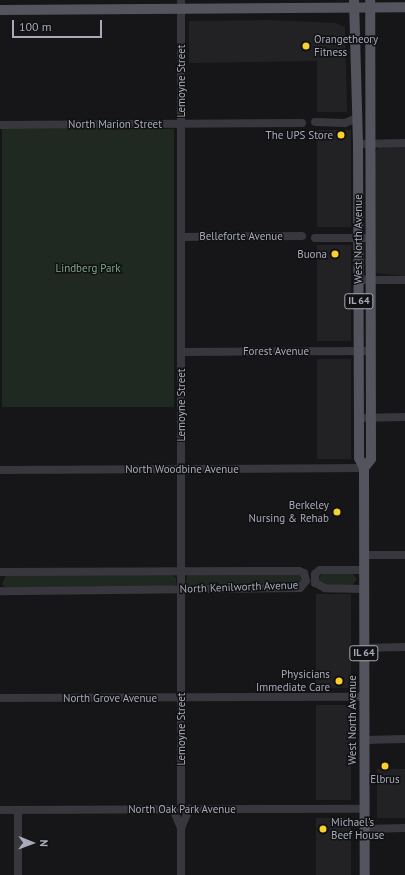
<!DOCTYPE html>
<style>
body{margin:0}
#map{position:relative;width:405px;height:875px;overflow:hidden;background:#161618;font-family:"PT Sans",sans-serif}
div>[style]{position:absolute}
.built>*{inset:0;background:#222225;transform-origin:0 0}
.green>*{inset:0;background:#202822;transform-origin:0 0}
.minor>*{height:8px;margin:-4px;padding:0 4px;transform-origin:4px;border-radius:4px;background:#37373d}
.major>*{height:10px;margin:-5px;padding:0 5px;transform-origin:5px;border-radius:5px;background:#53545d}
.dots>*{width:11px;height:11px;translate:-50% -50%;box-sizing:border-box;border:2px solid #111113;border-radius:50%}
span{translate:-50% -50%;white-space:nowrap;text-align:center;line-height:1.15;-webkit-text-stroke:3px #111113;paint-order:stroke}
.shield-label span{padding:1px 3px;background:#111113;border:1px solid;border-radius:3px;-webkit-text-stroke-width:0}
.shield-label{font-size:10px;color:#a7abb9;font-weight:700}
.poi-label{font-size:11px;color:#a7abb9}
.left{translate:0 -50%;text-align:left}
.right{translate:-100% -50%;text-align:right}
.street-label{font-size:11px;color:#a7abb9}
.park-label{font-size:11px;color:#7ea585}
.north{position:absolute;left:12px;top:823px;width:40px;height:40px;-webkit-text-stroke:3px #111113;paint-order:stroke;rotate:91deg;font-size:11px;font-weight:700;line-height:16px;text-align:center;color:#a7abb9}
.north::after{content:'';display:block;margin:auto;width:14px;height:18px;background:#a7abb9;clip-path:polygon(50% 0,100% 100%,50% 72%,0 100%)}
.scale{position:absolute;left:12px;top:20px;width:90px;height:18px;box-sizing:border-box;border:2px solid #a7abb9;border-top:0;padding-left:5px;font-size:12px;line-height:14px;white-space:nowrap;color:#a7abb9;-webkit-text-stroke:3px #111113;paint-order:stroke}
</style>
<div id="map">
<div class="built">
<div style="clip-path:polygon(269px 20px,336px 23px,345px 27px,347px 112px,317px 112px,317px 61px,189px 63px,189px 21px)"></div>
<div style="left:317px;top:130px;width:34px;height:97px"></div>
<div style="clip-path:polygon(379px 147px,405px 147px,405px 276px,375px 273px,375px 152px)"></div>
<div style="left:317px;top:245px;width:34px;height:96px"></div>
<div style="left:317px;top:359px;width:34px;height:100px"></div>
<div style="left:316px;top:594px;width:35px;height:94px"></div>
<div style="left:316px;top:705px;width:35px;height:95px"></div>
<div style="left:377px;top:769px;width:28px;height:49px"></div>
<div style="left:316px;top:818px;width:35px;height:57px"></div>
</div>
<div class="green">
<div style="left:2px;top:129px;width:172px;height:278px"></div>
<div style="clip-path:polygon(299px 573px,303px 576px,302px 584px,188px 585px,186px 583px,187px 575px)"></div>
<div style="clip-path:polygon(323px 573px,352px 573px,357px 579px,352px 586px,320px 584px,318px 579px)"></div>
<div style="clip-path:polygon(6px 575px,172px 575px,176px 578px,176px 584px,174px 586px,5px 588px,2px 584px)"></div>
</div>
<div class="minor">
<div style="left:315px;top:122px;width:30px;rotate:2deg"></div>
<div style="left:345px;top:123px;width:13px;rotate:-23deg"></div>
<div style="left:0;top:125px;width:302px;rotate:-0.4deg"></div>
<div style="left:358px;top:144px;width:47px;rotate:-1.2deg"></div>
<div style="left:181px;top:237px;width:121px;rotate:-0.5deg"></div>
<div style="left:315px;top:238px;width:55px"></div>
<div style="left:359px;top:280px;width:46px"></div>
<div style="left:181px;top:352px;width:190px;rotate:-0.3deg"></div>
<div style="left:359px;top:418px;width:46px;rotate:-1.2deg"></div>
<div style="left:0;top:470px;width:364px;rotate:-0.3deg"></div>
<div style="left:364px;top:555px;width:41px"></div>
<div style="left:0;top:572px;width:299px;rotate:-0.2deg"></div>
<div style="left:299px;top:571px;width:5px;rotate:22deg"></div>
<div style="left:304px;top:573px;width:8px;rotate:76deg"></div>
<div style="left:306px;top:581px;width:9px;rotate:131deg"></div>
<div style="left:300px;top:588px;width:300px;rotate:179.4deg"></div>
<div style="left:364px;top:589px;width:39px;rotate:-179deg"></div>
<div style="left:325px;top:588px;width:11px;rotate:-153deg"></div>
<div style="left:315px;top:583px;width:9px;rotate:-90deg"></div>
<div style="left:315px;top:574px;width:6px;rotate:-39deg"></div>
<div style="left:320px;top:570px;width:44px"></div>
<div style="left:364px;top:648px;width:41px;rotate:-1.4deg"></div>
<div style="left:0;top:698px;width:364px;rotate:-0.2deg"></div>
<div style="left:364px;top:740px;width:41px;rotate:-1.4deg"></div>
<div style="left:173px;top:809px;width:21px;rotate:67deg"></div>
<div style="left:181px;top:809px;width:809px;rotate:-90deg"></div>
<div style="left:0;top:810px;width:364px;rotate:-0.2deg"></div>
<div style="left:364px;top:829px;width:41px;rotate:-1.4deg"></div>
<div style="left:18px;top:875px;width:65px;rotate:-90deg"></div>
<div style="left:181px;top:875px;width:47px;rotate:-90deg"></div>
<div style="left:181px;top:828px;width:21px;rotate:-67deg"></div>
</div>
<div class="major">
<div style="left:354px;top:0;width:144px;rotate:88.4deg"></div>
<div style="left:358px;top:144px;width:314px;rotate:89.8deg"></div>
<div style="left:359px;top:458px;width:11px;rotate:63deg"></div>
<div style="left:364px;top:468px;width:407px;rotate:89.9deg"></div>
<div style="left:0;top:10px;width:405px;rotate:-0.4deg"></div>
<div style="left:364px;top:468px;width:11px;rotate:-52deg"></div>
<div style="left:371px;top:459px;width:459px;rotate:-90.1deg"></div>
</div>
<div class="dots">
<div style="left:306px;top:46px;background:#fad02c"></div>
<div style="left:341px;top:135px;background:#fad02c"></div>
<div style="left:335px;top:254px;background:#fad02c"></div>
<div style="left:337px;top:512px;background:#fad02c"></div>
<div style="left:339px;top:681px;background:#fad02c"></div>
<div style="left:385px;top:766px;background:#fad02c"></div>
<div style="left:323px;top:829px;background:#fad02c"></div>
</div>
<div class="shield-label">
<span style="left:359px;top:301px">IL 64</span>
<span style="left:364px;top:653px">IL 64</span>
</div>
<div class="poi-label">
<span class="left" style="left:314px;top:46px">Orangetheory<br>Fitness</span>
<span class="right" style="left:333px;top:135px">The UPS Store</span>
<span class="right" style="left:327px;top:254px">Buona</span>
<span class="right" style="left:329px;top:512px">Berkeley<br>Nursing &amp; Rehab</span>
<span class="right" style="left:330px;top:681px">Physicians<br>Immediate Care</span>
<span style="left:385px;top:779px">Elbrus</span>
<span class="left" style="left:331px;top:829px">Michael's<br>Beef House</span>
</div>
<div class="street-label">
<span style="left:181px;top:81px;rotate:-90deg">Lemoyne Street</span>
<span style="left:115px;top:124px">North Marion Street</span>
<span style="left:241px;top:236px">Belleforte Avenue</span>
<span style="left:358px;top:239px;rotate:-90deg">West North Avenue</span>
<span style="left:276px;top:351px">Forest Avenue</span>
<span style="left:181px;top:405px;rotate:-90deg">Lemoyne Street</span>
<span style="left:182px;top:469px">North Woodbine Avenue</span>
<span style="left:239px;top:587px;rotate:-2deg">North Kenilworth Avenue</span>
<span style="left:110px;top:698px">North Grove Avenue</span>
<span style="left:352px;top:720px;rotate:-90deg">West North Avenue</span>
<span style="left:181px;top:729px;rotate:-90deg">Lemoyne Street</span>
<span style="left:182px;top:809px">North Oak Park Avenue</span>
</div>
<div class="park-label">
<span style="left:88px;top:268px">Lindberg Park</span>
</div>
<div class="north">N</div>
<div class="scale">100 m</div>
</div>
